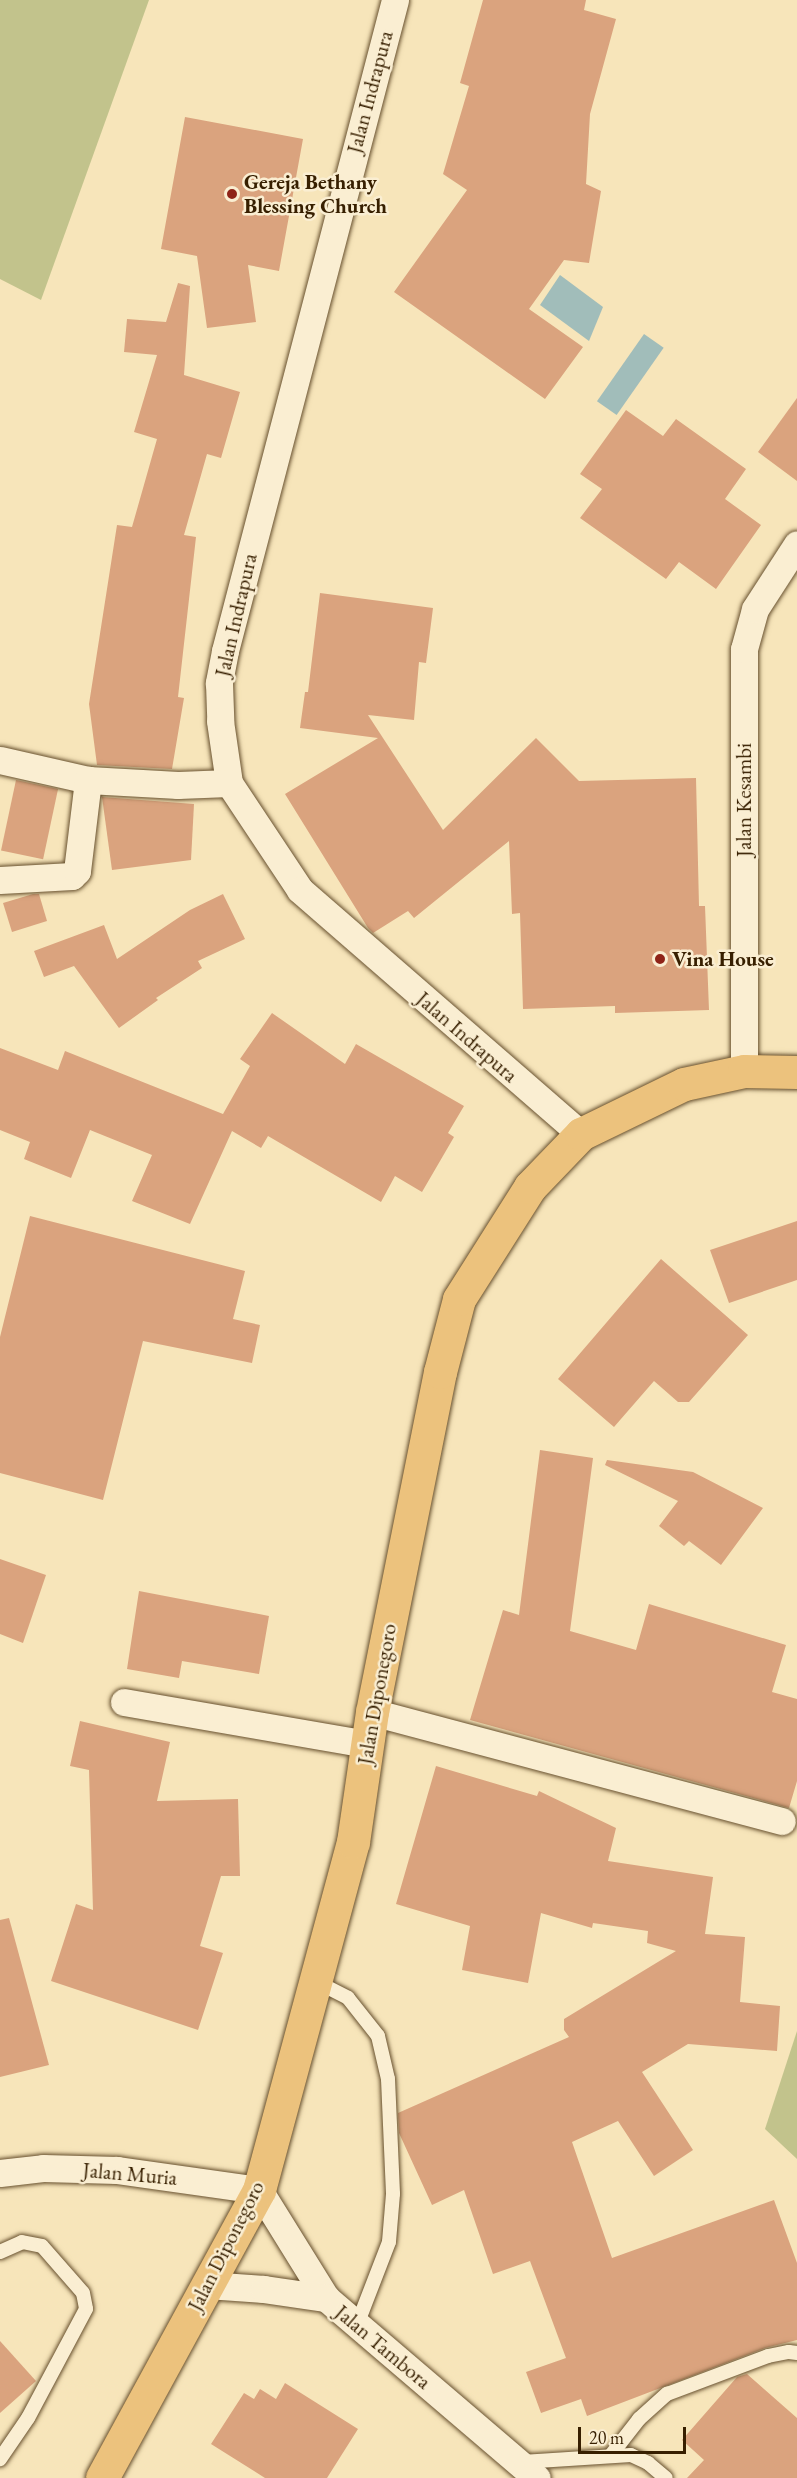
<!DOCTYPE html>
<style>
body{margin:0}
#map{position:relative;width:797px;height:2478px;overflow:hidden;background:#f7e5ba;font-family:"EB Garamond",serif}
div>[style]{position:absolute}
.green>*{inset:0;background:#c2c38c}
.water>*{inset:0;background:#a1bdba;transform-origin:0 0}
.building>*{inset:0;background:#daa37e;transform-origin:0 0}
.roads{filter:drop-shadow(0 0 2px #67502e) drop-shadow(0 0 2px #67502e)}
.lane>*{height:14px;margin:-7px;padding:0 7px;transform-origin:7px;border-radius:7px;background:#faeed2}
.street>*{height:27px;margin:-13.5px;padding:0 13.5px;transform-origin:13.5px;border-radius:13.5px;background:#faeed2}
.primary>*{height:33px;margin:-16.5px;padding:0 16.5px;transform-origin:16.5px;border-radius:16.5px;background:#ecc27d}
.dots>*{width:16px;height:16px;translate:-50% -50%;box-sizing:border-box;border:3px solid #faeed2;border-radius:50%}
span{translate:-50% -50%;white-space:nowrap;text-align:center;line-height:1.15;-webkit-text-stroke:5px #faeed2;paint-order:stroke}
.street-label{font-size:21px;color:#371f00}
.poi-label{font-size:21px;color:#371f00;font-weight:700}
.left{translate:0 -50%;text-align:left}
.scale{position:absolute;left:578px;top:2427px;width:108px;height:27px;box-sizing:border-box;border:3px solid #371f00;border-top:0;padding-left:8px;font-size:18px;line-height:21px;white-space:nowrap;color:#371f00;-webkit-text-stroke:4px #faeed2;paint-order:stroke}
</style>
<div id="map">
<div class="green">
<div style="clip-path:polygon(0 0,149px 0,41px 300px,0 279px)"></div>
<div style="clip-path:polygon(797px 2031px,797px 2159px,765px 2129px)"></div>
</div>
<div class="water">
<div style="clip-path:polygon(560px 275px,603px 307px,589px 341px,540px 305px)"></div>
<div style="left:644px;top:334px;width:24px;height:82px;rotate:35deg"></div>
</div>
<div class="building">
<div style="clip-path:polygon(483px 0,586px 0,584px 10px,616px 19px,590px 114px,586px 184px,601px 191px,589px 263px,564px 260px,529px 309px,583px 347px,545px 399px,394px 292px,467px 190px,443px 174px,469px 86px,460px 83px)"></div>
<div style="clip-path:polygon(185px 117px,303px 139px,279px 271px,248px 265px,256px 322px,207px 328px,197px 256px,161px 249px)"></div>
<div style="clip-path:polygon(178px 283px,190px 286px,184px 375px,240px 392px,221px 458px,207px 454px,184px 535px,196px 537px,178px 697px,184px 698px,172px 769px,97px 765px,89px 704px,117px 525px,132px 527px,157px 439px,134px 432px,157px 355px,124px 352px,127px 319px,166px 322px)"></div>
<div style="clip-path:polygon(797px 398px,797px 481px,758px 452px)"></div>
<div style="clip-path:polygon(626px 410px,663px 436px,676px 419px,746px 469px,725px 499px,761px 525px,716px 589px,679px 562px,666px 579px,580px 518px,602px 489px,580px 474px)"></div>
<div style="clip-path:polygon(320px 593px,433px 608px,426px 663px,419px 662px,414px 720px,368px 715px,443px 830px,536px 738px,579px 781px,696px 778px,699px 906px,705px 906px,709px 1010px,615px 1013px,615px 1006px,523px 1009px,520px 913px,512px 914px,509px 841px,414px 918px,408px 911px,373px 933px,368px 928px,285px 794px,378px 738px,300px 728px,305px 692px,308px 692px)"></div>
<div style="left:16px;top:780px;width:43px;height:72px;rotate:12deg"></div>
<div style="clip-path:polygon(102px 797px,194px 804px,191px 860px,112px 870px)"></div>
<div style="clip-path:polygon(33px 894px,39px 894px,47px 921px,12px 932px,3px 903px)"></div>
<div style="clip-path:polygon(223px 894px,245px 939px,198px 961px,202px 968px,156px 998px,158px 1000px,119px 1028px,74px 966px,44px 977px,34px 951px,104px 925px,117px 959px,190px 910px)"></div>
<div style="clip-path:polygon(272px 1013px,345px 1064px,356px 1044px,464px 1106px,448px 1133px,454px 1137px,422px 1192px,395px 1176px,381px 1202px,268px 1136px,261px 1148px,232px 1131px,190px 1224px,132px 1201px,152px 1155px,90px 1130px,71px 1178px,24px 1159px,30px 1142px,0 1130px,0 1048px,58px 1070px,65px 1051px,223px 1114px,250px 1066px,240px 1059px)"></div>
<div style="clip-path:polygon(30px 1216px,245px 1271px,233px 1319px,260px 1325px,252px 1363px,143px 1341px,103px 1500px,0 1473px,0 1337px)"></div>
<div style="clip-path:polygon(797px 1221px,797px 1280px,729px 1303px,710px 1250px)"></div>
<div style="clip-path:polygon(661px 1259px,748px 1335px,689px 1402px,678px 1402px,654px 1381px,614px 1427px,558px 1379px)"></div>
<div style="clip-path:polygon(540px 1450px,593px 1458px,570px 1631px,636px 1650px,649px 1604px,786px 1645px,772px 1692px,797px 1699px,797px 1781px,789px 1808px,470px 1720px,503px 1610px,519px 1615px)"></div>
<div style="clip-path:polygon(607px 1460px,693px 1472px,763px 1508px,721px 1565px,689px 1541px,684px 1546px,659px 1526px,678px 1501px,605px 1465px)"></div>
<div style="clip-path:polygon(0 1559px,46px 1575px,23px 1643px,0 1634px)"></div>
<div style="clip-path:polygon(139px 1591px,269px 1616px,259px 1674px,182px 1661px,179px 1678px,127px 1669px)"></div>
<div style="clip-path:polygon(80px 1721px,170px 1742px,157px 1801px,238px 1799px,240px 1876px,221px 1876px,200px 1946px,223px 1953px,198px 2030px,51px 1981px,76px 1904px,93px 1910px,89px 1770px,70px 1766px)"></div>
<div style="clip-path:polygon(436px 1766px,537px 1796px,539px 1791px,616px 1828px,608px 1861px,713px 1877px,705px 1934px,745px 1937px,740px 2002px,780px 2006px,777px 2051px,688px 2044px,642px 2072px,693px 2150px,654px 2176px,618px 2121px,572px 2142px,612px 2258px,774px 2200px,797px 2263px,797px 2340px,765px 2348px,587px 2416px,581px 2399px,541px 2413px,526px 2372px,566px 2358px,530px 2261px,493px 2274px,464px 2190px,432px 2205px,399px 2133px,398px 2113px,569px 2037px,564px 2030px,564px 2019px,676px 1951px,647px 1943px,648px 1931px,593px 1923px,592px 1928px,541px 1913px,528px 1983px,462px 1970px,470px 1926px,396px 1904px)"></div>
<div style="clip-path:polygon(9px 1918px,49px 2065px,0 2077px,0 1920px)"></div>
<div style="clip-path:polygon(0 2341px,36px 2381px,0 2413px)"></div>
<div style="clip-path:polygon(747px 2374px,797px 2418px,797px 2478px,687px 2478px,704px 2460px,682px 2440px,737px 2377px)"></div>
<div style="clip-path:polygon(285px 2383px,358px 2429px,327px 2478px,265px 2478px,211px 2444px,244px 2393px,254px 2399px,260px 2389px,276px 2399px)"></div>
</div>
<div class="roads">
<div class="lane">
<div style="left:315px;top:1981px;width:37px;rotate:27deg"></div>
<div style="left:348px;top:1998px;width:48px;rotate:51.7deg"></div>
<div style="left:378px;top:2036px;width:44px;rotate:76.9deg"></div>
<div style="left:388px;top:2079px;width:115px;rotate:87.5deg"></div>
<div style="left:393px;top:2194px;width:48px;rotate:94.8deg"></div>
<div style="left:389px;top:2242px;width:89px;rotate:111.1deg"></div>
<div style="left:0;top:2252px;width:24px;rotate:-24deg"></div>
<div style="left:22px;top:2242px;width:20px;rotate:11deg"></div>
<div style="left:42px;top:2246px;width:62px;rotate:48.9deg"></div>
<div style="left:83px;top:2293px;width:16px;rotate:79deg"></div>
<div style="left:86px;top:2309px;width:123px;rotate:118deg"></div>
<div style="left:28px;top:2418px;width:50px;rotate:124.3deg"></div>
<div style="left:611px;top:2455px;width:46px;rotate:-52.1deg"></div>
<div style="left:639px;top:2419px;width:38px;rotate:-42deg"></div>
<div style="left:667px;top:2394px;width:108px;rotate:-20.6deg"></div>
<div style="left:768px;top:2356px;width:21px;rotate:-11deg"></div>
<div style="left:789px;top:2352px;width:8px;rotate:7deg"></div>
<div style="left:522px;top:2462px;width:109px;rotate:-3.7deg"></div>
<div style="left:631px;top:2455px;width:19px;rotate:25deg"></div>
<div style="left:648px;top:2463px;width:23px;rotate:40deg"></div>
</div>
<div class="street">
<div style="left:395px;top:0;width:673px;rotate:104.64deg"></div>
<div style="left:225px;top:651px;width:33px;rotate:101deg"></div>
<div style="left:219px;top:683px;width:38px;rotate:88deg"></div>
<div style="left:220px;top:721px;width:63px;rotate:81.7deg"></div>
<div style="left:229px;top:783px;width:128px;rotate:56.4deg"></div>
<div style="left:300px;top:890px;width:372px;rotate:41deg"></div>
<div style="left:0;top:760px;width:90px;rotate:12.8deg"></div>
<div style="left:88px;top:780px;width:90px;rotate:3.2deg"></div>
<div style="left:178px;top:785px;width:51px;rotate:-2.2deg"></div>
<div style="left:0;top:880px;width:72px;rotate:-3.2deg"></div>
<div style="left:72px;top:876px;width:7px;rotate:-45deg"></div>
<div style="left:77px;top:871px;width:92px;rotate:-83.1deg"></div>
<div style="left:744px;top:1071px;width:422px;rotate:-90deg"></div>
<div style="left:744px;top:649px;width:41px;rotate:-74.6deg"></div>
<div style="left:755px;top:609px;width:77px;rotate:-57.1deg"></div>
<div style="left:124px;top:1702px;width:247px;rotate:9.8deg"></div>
<div style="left:372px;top:1712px;width:424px;rotate:14.9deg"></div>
<div style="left:0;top:2173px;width:43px;rotate:-6.6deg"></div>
<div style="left:43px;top:2168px;width:74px;rotate:1.5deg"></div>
<div style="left:117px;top:2170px;width:143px;rotate:8deg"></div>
<div style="left:259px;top:2190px;width:127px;rotate:58.2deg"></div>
<div style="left:326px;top:2298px;width:277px;rotate:40.5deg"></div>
<div style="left:207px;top:2285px;width:57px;rotate:4deg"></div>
<div style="left:264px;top:2289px;width:63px;rotate:8.3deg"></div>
</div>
<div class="primary">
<div style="left:102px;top:2478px;width:328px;rotate:-61.4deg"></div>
<div style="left:259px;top:2190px;width:360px;rotate:-74.9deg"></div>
<div style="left:353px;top:1842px;width:131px;rotate:-81.7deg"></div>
<div style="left:372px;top:1712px;width:347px;rotate:-78.7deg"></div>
<div style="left:440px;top:1372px;width:75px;rotate:-75.4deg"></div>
<div style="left:459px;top:1299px;width:133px;rotate:-57.6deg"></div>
<div style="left:530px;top:1187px;width:74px;rotate:-46.1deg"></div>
<div style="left:581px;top:1134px;width:114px;rotate:-25.9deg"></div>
<div style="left:684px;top:1084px;width:61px;rotate:-12.2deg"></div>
<div style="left:744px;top:1071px;width:53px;rotate:1.1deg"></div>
</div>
</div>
<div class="dots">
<div style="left:232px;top:194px;background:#8f2418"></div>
<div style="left:660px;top:959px;background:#8f2418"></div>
</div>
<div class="street-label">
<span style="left:370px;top:92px;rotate:-75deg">Jalan Indrapura</span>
<span style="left:236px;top:615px;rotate:-77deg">Jalan Indrapura</span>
<span style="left:744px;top:800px;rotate:-90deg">Jalan Kesambi</span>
<span style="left:467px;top:1037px;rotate:41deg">Jalan Indrapura</span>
<span style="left:377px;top:1694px;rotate:-80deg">Jalan Diponegoro</span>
<span style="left:130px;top:2174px;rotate:5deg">Jalan Muria</span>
<span style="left:226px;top:2246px;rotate:-63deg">Jalan Diponegoro</span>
<span style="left:383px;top:2347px;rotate:40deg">Jalan Tambora</span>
</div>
<div class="poi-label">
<span class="left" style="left:244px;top:194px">Gereja Bethany<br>Blessing Church</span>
<span class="left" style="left:672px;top:959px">Vina House</span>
</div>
<div class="scale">20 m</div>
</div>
